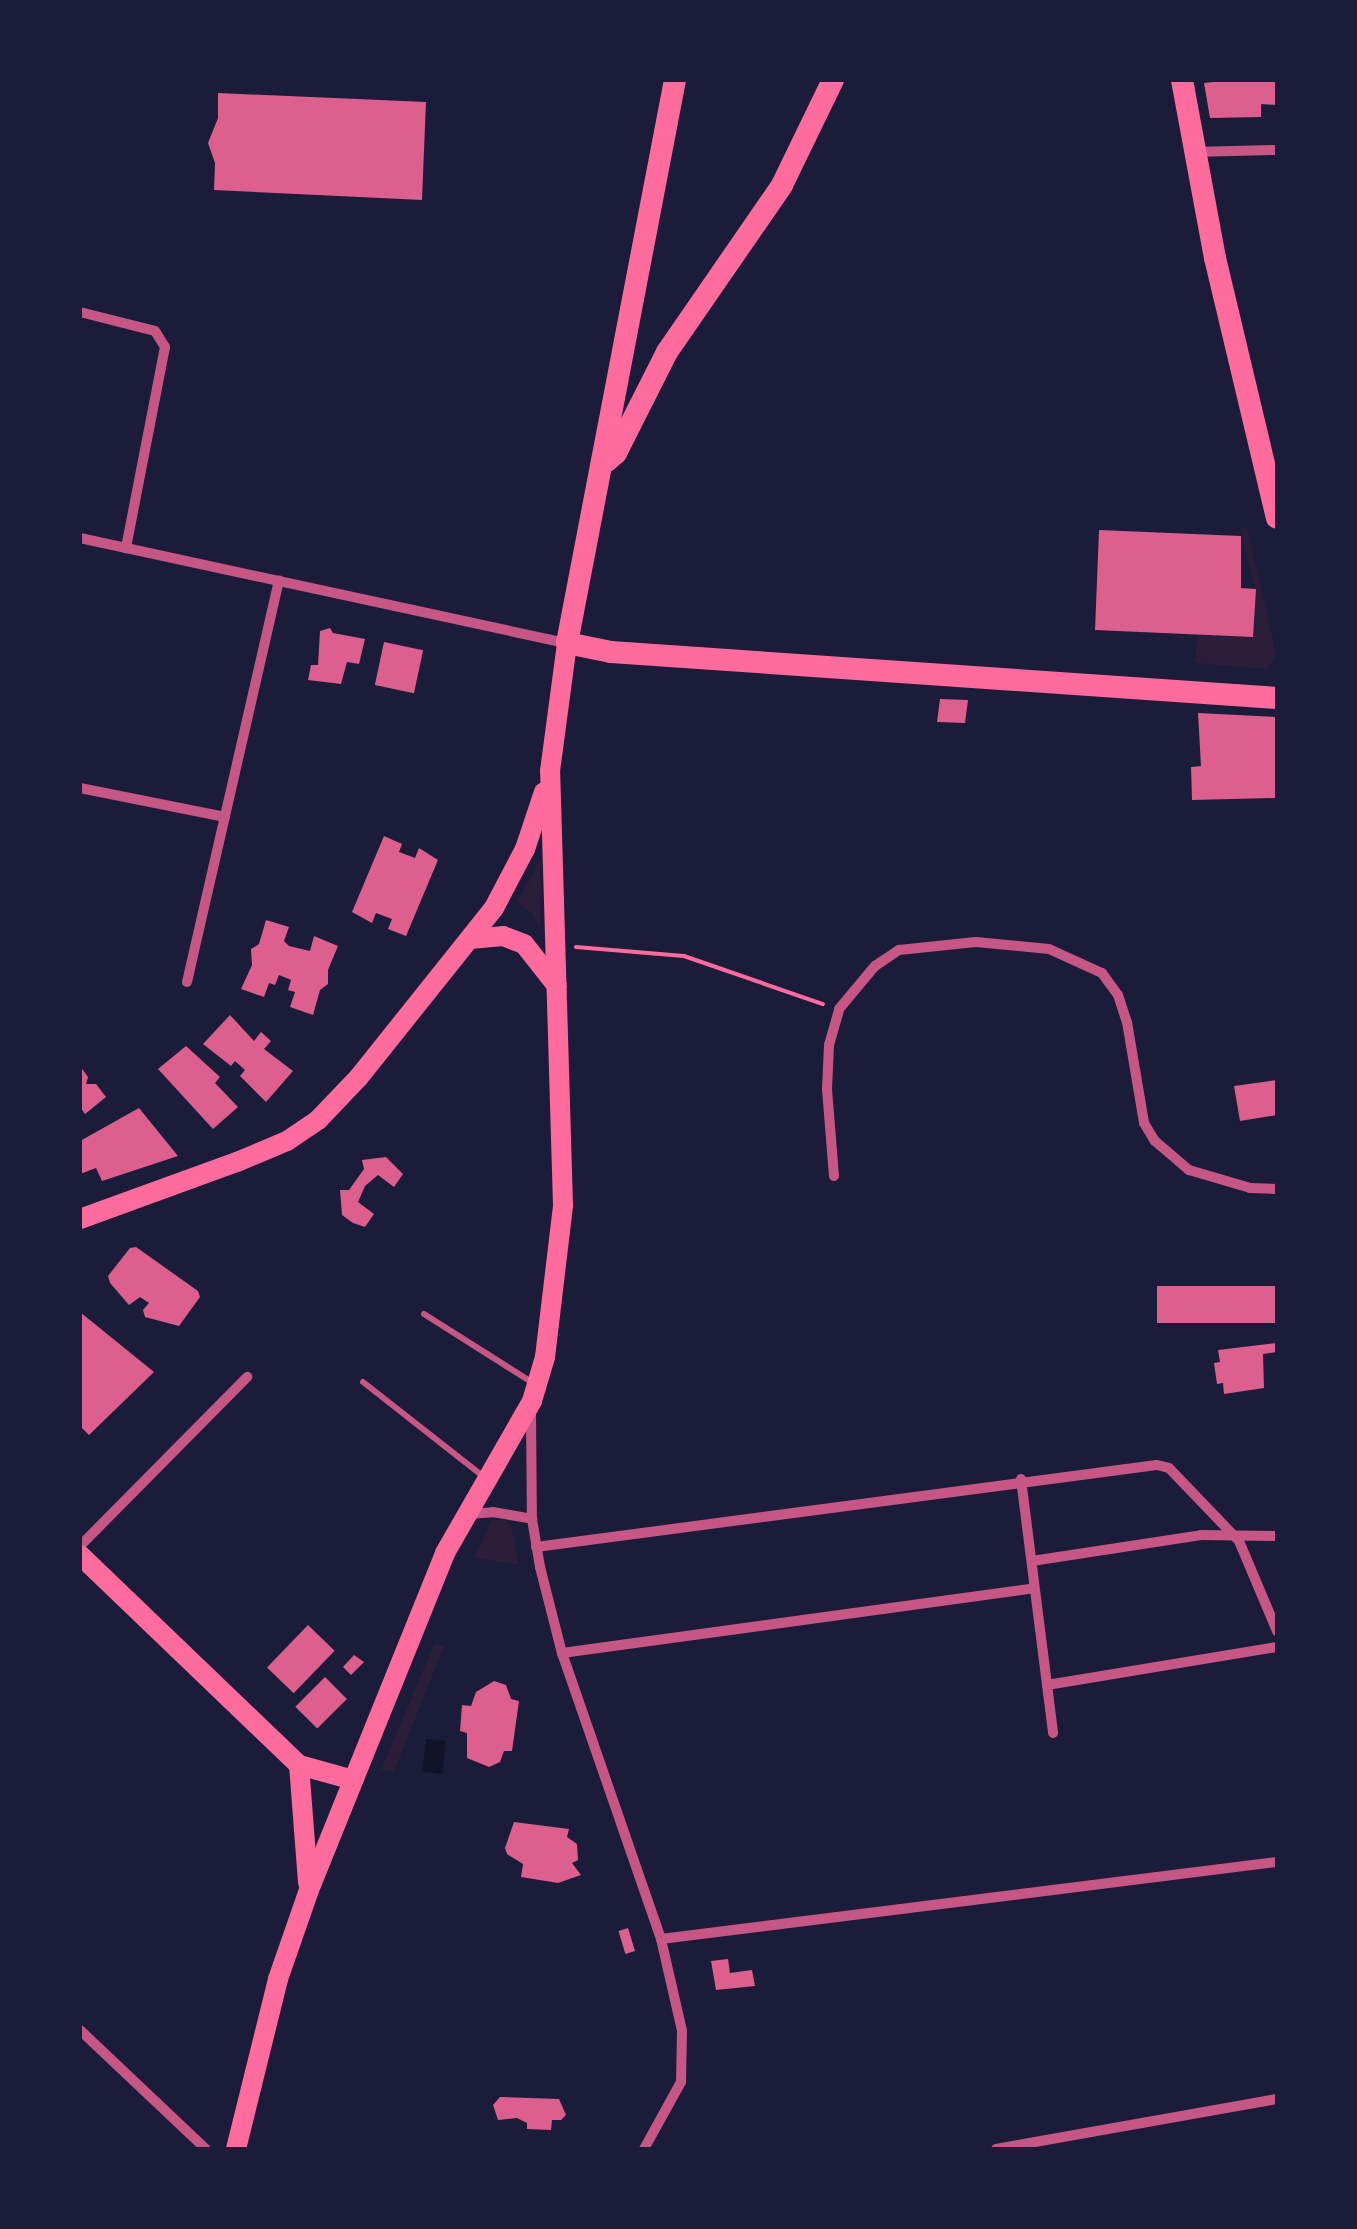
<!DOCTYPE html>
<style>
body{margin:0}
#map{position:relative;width:1357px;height:2229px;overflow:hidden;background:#1b1b3a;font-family:Mulish,sans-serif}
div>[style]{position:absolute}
.green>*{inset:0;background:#2a1e3b}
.water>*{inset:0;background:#12122b;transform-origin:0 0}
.building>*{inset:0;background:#dd5f8e;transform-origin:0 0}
.path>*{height:4px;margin:-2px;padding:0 2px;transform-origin:2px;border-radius:2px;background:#ff6b9d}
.service>*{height:6px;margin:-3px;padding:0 3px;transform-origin:3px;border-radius:3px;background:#c65784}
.minor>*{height:10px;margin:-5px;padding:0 5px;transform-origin:5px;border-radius:5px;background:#c65784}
.secondary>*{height:20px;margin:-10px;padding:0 10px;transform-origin:10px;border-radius:10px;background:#ff6b9d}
.primary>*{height:22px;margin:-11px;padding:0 11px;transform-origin:11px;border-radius:11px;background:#ff6b9d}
span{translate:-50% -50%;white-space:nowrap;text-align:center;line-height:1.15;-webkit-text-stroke:9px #1b1b3a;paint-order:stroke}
.frame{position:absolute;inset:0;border:82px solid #1b1b3a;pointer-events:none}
</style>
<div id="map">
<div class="green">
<div style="clip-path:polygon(1240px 528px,1247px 528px,1272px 635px,1276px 655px,1267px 669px,1195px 663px,1198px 635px,1253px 637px,1255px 589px)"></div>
<div style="clip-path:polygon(541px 858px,540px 928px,533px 914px,517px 902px)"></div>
<div style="clip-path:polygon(492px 1520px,505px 1520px,511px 1525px,519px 1565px,474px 1558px)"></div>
<div style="clip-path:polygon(434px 1645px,444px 1646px,394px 1772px,381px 1770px)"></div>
</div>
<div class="water">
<div style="left:426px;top:1739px;width:20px;height:33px;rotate:6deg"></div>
</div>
<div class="building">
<div style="clip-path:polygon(1232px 80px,1277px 80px,1277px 105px,1261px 104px,1261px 117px,1210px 118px,1204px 83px)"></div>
<div style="clip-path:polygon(218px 93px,426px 102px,422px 200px,214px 190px,215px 163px,208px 143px,218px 118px)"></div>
<div style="clip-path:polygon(1099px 530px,1241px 536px,1241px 588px,1256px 589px,1253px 637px,1095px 630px)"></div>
<div style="clip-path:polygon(330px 628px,333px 633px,365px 639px,359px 664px,347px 662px,341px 684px,308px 680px,311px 665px,318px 665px,320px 631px)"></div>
<div style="left:384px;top:642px;width:40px;height:44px;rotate:12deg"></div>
<div style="clip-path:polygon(940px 699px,968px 700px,965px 723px,937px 722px)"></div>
<div style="clip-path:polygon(1198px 713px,1277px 717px,1277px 798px,1192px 800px,1191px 767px,1201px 766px)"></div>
<div style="clip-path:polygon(384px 836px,402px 844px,399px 852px,415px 858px,419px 848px,438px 860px,406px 936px,388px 929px,392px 919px,376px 913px,372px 923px,352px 912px)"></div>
<div style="clip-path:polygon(266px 920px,289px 927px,284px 941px,289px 946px,310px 951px,314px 936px,338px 946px,328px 970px,328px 984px,320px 990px,313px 1015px,290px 1007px,295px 992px,288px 990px,291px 980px,279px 975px,275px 985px,269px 983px,264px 997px,241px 989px,252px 965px,251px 949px,259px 944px)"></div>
<div style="clip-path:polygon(230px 1015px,254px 1041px,261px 1032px,271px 1041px,264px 1049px,293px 1071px,266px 1102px,240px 1076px,245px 1070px,235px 1061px,231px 1066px,203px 1044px)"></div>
<div style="clip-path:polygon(186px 1046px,220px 1077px,215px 1083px,238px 1107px,213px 1129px,158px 1069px)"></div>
<div style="clip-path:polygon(80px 1066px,88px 1077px,86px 1084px,96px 1084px,106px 1097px,85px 1114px,80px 1107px)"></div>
<div style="clip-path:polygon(1277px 1080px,1277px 1115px,1240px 1121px,1234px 1086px)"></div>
<div style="clip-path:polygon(139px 1108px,178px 1156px,102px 1181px,96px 1168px,80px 1174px,80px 1141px)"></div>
<div style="clip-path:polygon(386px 1157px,403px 1174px,394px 1187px,378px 1175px,365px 1186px,358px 1202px,374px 1214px,365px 1227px,353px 1223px,342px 1215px,340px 1190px,349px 1190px,364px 1169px,362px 1160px)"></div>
<div style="clip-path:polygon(136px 1247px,198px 1291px,200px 1297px,179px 1326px,145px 1317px,143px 1310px,149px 1303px,140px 1297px,129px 1305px,110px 1283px,108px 1276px,130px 1248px)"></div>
<div style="left:1277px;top:1286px;width:37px;height:120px;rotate:90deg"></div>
<div style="clip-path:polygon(80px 1312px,154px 1372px,89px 1435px,80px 1426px)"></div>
<div style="clip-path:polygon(1277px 1343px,1277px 1352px,1263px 1354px,1264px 1388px,1224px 1394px,1223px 1383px,1217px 1384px,1214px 1363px,1220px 1362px,1218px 1350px)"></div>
<div style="left:308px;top:1625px;width:37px;height:59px;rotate:44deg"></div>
<div style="clip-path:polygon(354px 1655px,364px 1662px,351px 1675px,343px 1667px)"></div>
<div style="left:325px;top:1677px;width:31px;height:42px;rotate:45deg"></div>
<div style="clip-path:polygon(494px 1681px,506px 1685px,511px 1699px,519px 1701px,512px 1751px,504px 1751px,500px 1762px,489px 1767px,467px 1758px,467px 1733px,460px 1731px,462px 1705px,471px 1706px,476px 1692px)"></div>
<div style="clip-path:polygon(514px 1822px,569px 1829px,567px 1837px,577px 1844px,578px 1860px,572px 1863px,581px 1875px,558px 1883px,521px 1877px,523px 1864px,507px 1854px,505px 1848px)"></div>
<div style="left:628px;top:1928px;width:24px;height:10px;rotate:73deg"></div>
<div style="clip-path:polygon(728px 1959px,730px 1973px,752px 1970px,755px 1986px,716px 1990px,711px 1961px)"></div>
<div style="clip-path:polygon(500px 2097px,559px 2099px,566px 2115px,561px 2120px,552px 2120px,551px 2130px,527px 2129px,527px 2123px,517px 2118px,498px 2120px,493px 2105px)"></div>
</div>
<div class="path">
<div style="left:576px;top:947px;width:108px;rotate:4.8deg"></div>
<div style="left:684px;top:956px;width:147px;rotate:19.1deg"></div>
</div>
<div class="service">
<div style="left:424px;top:1314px;width:129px;rotate:32.3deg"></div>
<div style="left:363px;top:1382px;width:154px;rotate:38.1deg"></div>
</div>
<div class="minor">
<div style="left:1193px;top:152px;width:84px;rotate:-1.4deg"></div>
<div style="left:80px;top:312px;width:77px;rotate:14.2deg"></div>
<div style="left:155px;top:331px;width:19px;rotate:58deg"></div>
<div style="left:165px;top:347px;width:205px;rotate:101deg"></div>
<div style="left:80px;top:538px;width:498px;rotate:12.2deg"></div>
<div style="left:80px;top:788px;width:148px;rotate:11.3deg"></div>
<div style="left:187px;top:982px;width:412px;rotate:-77.1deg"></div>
<div style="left:834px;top:1176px;width:87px;rotate:-94.6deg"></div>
<div style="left:827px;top:1089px;width:44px;rotate:-87.4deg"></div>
<div style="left:829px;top:1045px;width:37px;rotate:-74deg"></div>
<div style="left:839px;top:1009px;width:56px;rotate:-50.1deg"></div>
<div style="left:875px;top:966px;width:29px;rotate:-34deg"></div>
<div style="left:899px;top:950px;width:77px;rotate:-5.9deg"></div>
<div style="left:976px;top:942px;width:73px;rotate:5.5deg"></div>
<div style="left:1049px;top:949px;width:58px;rotate:24.4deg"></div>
<div style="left:1102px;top:973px;width:27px;rotate:54deg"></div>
<div style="left:1118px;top:995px;width:28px;rotate:72deg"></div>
<div style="left:1127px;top:1022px;width:102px;rotate:80.4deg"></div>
<div style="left:1144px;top:1123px;width:21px;rotate:59deg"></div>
<div style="left:1155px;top:1141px;width:45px;rotate:40.5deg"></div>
<div style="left:1189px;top:1170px;width:64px;rotate:16.4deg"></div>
<div style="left:1250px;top:1188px;width:27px;rotate:2deg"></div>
<div style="left:531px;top:1412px;width:107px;rotate:89.5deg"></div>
<div style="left:532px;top:1519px;width:49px;rotate:80.5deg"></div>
<div style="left:540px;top:1567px;width:89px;rotate:75.7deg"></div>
<div style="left:562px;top:1653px;width:303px;rotate:70.9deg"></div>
<div style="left:661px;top:1939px;width:94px;rotate:77.1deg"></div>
<div style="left:682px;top:2031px;width:51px;rotate:91.1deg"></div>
<div style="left:681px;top:2082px;width:77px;rotate:118.9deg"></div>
<div style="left:1021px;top:1479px;width:256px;rotate:82.8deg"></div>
<div style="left:467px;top:1514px;width:26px;rotate:-4deg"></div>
<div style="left:493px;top:1512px;width:40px;rotate:10deg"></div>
<div style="left:80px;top:1546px;width:238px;rotate:-45.3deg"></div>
<div style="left:536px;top:1547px;width:626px;rotate:-7.52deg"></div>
<div style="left:1157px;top:1465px;width:12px;rotate:14deg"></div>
<div style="left:1169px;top:1468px;width:101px;rotate:46.2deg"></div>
<div style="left:1239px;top:1541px;width:98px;rotate:67.1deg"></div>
<div style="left:1032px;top:1561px;width:171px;rotate:-8.7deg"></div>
<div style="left:1201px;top:1535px;width:76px;rotate:0.8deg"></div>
<div style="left:562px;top:1653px;width:476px;rotate:-7.8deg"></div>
<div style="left:1047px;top:1685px;width:233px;rotate:-9.4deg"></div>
<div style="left:661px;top:1939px;width:621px;rotate:-7.13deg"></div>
<div style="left:80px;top:2030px;width:173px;rotate:43.4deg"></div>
<div style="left:996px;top:2149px;width:285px;rotate:-10.1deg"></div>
</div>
<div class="secondary">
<div style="left:470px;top:939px;width:33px;rotate:-5deg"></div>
<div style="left:503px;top:936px;width:22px;rotate:21deg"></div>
<div style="left:524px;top:944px;width:53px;rotate:51.8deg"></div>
<div style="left:80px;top:1219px;width:167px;rotate:-20deg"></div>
<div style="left:237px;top:1162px;width:54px;rotate:-22.8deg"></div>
<div style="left:287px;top:1141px;width:37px;rotate:-34deg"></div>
<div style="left:318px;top:1120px;width:59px;rotate:-46.4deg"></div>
<div style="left:359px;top:1077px;width:216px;rotate:-51.4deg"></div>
<div style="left:494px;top:908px;width:67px;rotate:-62.3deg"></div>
<div style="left:525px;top:849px;width:60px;rotate:-71.6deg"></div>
<div style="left:80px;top:1555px;width:303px;rotate:43.8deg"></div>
<div style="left:299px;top:1765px;width:56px;rotate:15.5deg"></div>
<div style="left:299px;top:1765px;width:118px;rotate:85.6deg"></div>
<div style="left:236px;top:2149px;width:175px;rotate:-76.1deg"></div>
<div style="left:278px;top:1979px;width:94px;rotate:-70.8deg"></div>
<div style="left:309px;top:1890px;width:363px;rotate:-68deg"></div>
<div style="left:445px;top:1553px;width:175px;rotate:-60.2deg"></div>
<div style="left:532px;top:1401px;width:46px;rotate:-73.5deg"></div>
<div style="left:545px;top:1357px;width:153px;rotate:-83.2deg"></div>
<div style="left:563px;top:1205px;width:434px;rotate:-91.7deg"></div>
<div style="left:550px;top:771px;width:129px;rotate:-82.4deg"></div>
</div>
<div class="primary">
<div style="left:675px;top:80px;width:573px;rotate:100.86deg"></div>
<div style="left:567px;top:643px;width:45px;rotate:11.6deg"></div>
<div style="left:611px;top:652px;width:668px;rotate:3.95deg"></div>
<div style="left:1182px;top:80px;width:181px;rotate:79.5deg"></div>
<div style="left:1215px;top:258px;width:267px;rotate:76.6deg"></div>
<div style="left:607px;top:461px;width:12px;rotate:-42deg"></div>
<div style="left:616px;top:453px;width:113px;rotate:-63.2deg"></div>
<div style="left:667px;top:352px;width:203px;rotate:-55.4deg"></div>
<div style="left:782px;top:185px;width:117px;rotate:-64.1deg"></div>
</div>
<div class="frame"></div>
</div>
